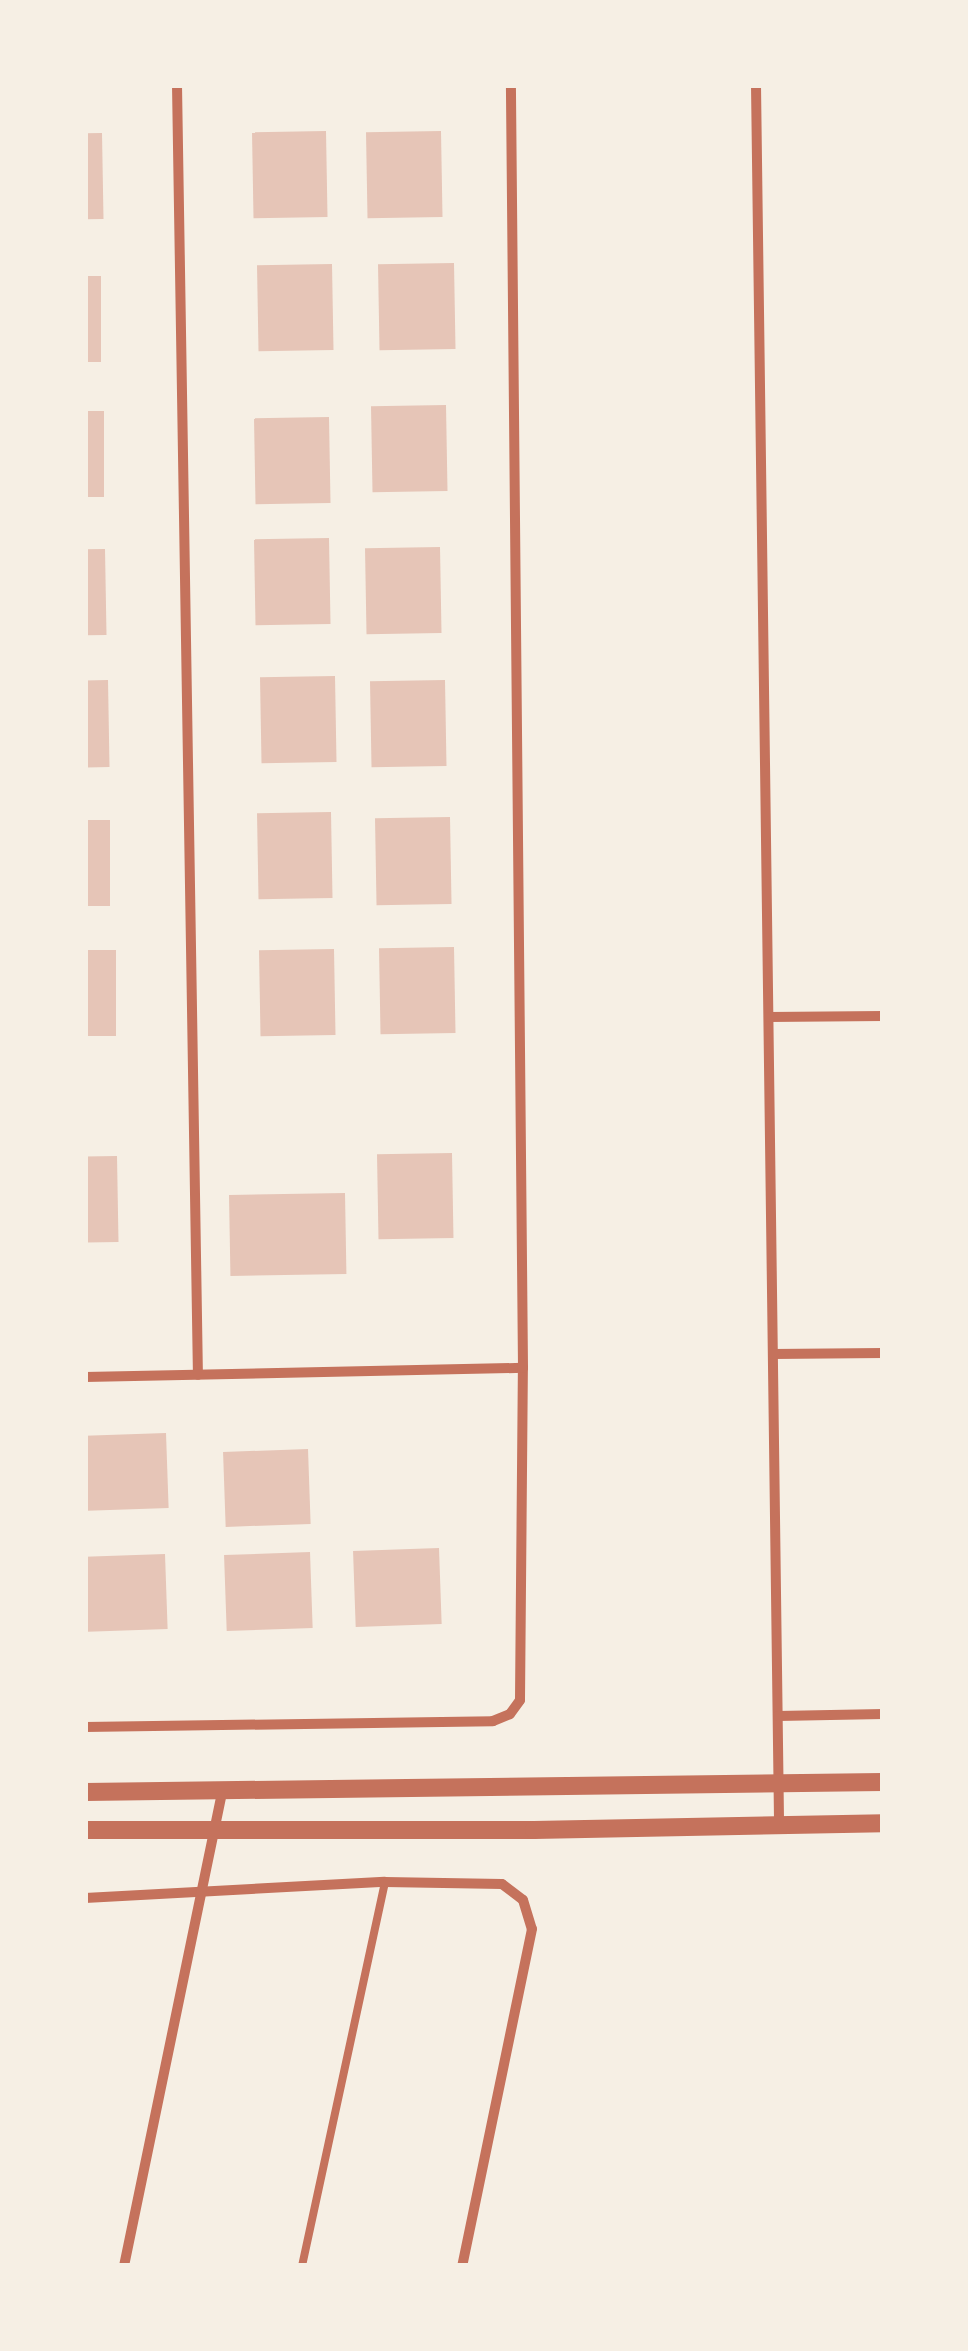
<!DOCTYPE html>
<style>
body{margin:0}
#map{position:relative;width:968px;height:2351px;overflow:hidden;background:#f6efe4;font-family:"DM Sans",sans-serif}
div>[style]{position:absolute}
.building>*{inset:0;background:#e6c5b7;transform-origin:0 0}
.service>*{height:8px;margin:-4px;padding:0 4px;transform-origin:4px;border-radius:4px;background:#c5725c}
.minor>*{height:10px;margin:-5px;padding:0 5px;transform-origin:5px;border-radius:5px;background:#c5725c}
.tertiary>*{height:18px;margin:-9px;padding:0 9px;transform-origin:9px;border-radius:9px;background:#c5725c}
span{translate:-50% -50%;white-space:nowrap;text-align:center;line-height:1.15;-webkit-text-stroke:9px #f6efe4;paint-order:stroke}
.frame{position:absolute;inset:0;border:88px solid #f6efe4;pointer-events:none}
</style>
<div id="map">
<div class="building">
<div style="left:326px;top:131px;width:86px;height:74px;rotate:89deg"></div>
<div style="left:441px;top:131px;width:86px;height:75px;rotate:89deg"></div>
<div style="left:102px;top:133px;width:86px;height:17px;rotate:89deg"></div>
<div style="left:454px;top:263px;width:86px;height:76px;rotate:89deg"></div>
<div style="left:332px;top:264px;width:86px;height:75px;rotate:89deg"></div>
<div style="left:85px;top:276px;width:16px;height:86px"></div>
<div style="left:446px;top:405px;width:86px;height:75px;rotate:89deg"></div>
<div style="left:85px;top:411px;width:19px;height:86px"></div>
<div style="left:329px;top:417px;width:86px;height:75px;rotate:89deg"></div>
<div style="left:329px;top:538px;width:86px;height:75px;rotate:89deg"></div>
<div style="left:440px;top:547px;width:86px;height:75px;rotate:89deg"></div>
<div style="left:105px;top:549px;width:86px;height:20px;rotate:89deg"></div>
<div style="left:335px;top:676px;width:86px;height:75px;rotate:89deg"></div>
<div style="left:108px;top:680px;width:87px;height:23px;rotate:89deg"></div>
<div style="left:445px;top:680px;width:86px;height:75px;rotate:89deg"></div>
<div style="left:331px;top:812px;width:86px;height:74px;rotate:89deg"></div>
<div style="left:450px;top:817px;width:87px;height:75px;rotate:89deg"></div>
<div style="left:85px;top:820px;width:25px;height:86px"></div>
<div style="left:454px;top:947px;width:86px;height:75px;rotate:89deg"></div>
<div style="left:334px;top:949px;width:86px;height:75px;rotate:89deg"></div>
<div style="left:85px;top:950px;width:31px;height:86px"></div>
<div style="left:452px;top:1153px;width:85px;height:75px;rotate:89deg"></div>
<div style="left:117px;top:1156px;width:86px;height:32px;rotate:89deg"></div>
<div style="left:345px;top:1193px;width:81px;height:116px;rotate:89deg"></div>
<div style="left:166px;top:1433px;width:75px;height:81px;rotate:88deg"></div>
<div style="left:308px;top:1449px;width:75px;height:85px;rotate:88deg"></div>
<div style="left:439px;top:1548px;width:76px;height:86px;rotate:88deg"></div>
<div style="left:310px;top:1552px;width:76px;height:86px;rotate:88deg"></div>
<div style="left:165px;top:1554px;width:75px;height:80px;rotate:88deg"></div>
</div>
<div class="service">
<div style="left:302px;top:2266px;width:393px;rotate:-77.8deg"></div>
</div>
<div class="minor">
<div style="left:177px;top:85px;width:1290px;rotate:89.07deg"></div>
<div style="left:756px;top:85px;width:1740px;rotate:89.24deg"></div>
<div style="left:769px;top:1017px;width:114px;rotate:-0.5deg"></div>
<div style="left:773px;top:1354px;width:110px;rotate:-0.5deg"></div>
<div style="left:85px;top:1377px;width:438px;rotate:-1.2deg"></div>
<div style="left:778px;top:1716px;width:105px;rotate:-1.1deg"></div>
<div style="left:85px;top:1727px;width:408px;rotate:-0.8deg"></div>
<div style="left:493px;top:1721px;width:18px;rotate:-22deg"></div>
<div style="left:510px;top:1714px;width:17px;rotate:-54deg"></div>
<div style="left:520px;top:1700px;width:332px;rotate:-89.5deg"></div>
<div style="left:523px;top:1368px;width:1283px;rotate:-90.54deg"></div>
<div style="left:85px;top:1898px;width:300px;rotate:-3.1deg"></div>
<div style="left:385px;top:1882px;width:117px;rotate:1deg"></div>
<div style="left:502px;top:1884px;width:26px;rotate:37deg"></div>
<div style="left:523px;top:1900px;width:30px;rotate:73deg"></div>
<div style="left:532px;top:1929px;width:344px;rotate:101.7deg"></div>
<div style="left:124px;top:2266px;width:485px;rotate:-78.3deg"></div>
</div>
<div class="tertiary">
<div style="left:85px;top:1792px;width:798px;rotate:-0.72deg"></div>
<div style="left:85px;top:1830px;width:449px"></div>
<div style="left:534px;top:1830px;width:349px;rotate:-1.1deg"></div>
</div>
<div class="frame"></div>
</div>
